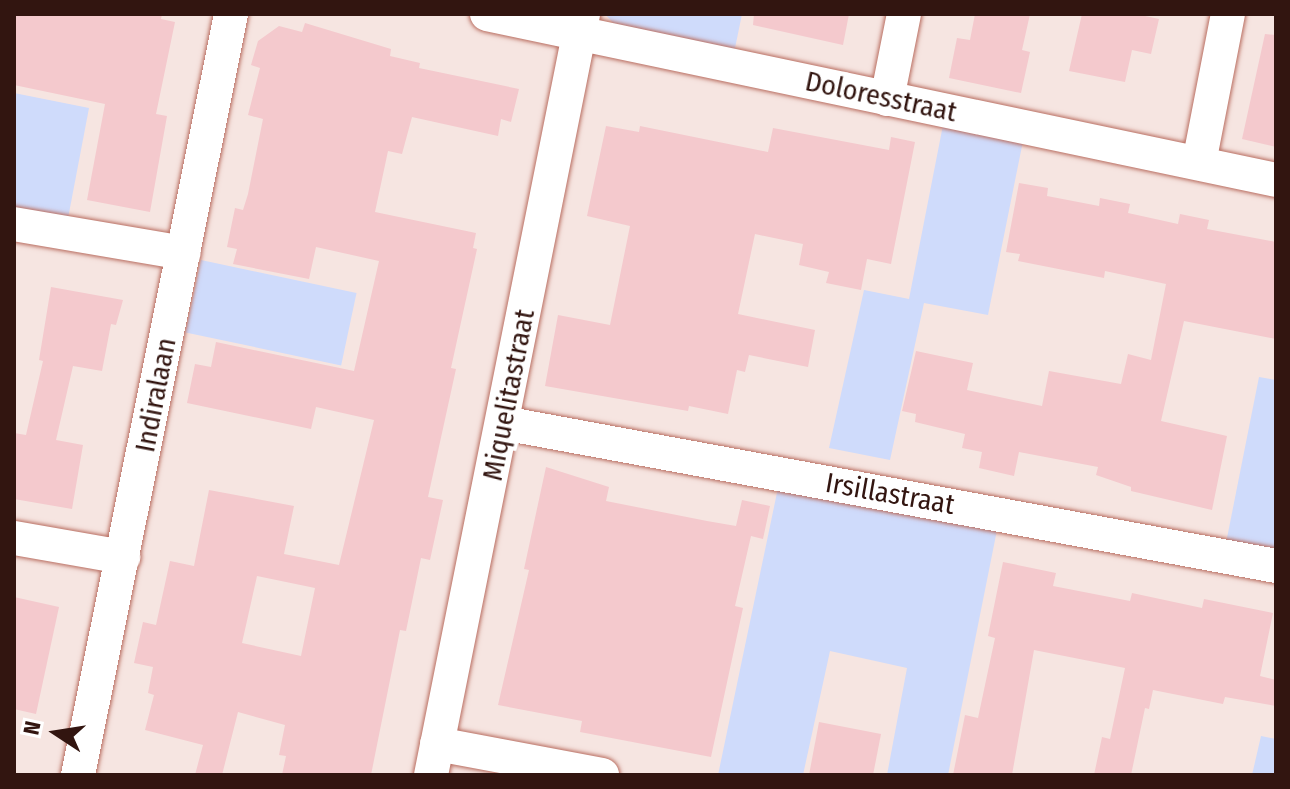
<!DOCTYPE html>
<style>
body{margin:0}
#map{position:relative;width:1290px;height:789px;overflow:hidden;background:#f6e5e1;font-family:"Fira Sans Condensed",sans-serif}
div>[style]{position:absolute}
.green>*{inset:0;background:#cfdbfb;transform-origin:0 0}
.building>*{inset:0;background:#f4c9cd}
.roads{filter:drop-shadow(0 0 2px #b96e61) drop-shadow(0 0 2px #b96e61)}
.minor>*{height:34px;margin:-17px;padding:0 17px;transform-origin:17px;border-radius:17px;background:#fff}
span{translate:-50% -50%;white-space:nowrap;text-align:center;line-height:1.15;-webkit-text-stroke:8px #fff;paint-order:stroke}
.street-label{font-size:28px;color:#321510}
.frame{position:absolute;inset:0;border:16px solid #321510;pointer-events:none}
.north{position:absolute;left:16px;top:693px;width:80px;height:80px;-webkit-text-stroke:6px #fff;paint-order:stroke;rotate:282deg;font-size:22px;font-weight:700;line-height:32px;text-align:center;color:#321510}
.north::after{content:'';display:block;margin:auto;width:28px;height:36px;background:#321510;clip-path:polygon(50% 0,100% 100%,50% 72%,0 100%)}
</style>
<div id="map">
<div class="green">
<div style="clip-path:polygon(605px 14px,742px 14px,734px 53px,615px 25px)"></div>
<div style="clip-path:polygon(14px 93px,89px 108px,65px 234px,14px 226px)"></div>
<div style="clip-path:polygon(943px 125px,1023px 141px,988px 315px,924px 303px,890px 460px,829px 448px,864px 290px,909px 299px)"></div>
<div style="left:201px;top:260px;width:159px;height:74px;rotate:12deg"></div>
<div style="clip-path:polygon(1259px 377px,1276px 380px,1276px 553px,1226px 543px)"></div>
<div style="clip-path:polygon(779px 483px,998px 525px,948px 775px,887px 775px,907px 668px,830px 651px,803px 775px,718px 775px)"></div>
<div style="clip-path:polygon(1261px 736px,1276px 739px,1276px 775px,1252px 775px)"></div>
</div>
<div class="building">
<div style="clip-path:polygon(14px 14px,162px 14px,161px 19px,175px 22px,156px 114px,167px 116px,150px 212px,87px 200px,105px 104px,14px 85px)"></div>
<div style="clip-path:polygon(754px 14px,849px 14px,843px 45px,753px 25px)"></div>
<div style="clip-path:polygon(975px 14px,1030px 14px,1022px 50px,1030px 52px,1021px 93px,949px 78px,957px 38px,970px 40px)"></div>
<div style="clip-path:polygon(1082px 14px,1136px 14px,1159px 19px,1151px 54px,1132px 50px,1125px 82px,1069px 71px)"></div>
<div style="clip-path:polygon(evenodd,305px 23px,391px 49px,390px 56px,420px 63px,419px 68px,519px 89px,511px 122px,501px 119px,498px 136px,412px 117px,402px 154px,388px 151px,375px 212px,476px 233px,473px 248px,477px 249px,451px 368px,456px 369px,428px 497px,443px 500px,430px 560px,421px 558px,406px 631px,400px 630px,371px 775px,282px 775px,286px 756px,279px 755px,285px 725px,238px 712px,222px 775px,195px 775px,203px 745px,145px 730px,154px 695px,148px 693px,153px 667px,134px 663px,143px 622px,156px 625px,170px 561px,194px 566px,209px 490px,294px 506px,284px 554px,339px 565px,374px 420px,316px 407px,311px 429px,187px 403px,195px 364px,211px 367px,216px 342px,354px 371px,379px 261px,316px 247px,309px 279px,233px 264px,237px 249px,227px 247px,235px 208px,243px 210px,248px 194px,263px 119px,248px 115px,260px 68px,251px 65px,258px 41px,279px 26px,302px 32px,305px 23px,257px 576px,315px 588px,301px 656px,242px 643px,257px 576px)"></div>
<div style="clip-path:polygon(1265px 34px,1276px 35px,1276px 147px,1242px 139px)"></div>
<div style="clip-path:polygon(606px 126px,639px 132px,640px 126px,768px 152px,773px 128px,889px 150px,891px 137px,915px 142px,891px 264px,867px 259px,861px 290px,826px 283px,829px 272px,799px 265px,803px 244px,755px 234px,738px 314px,815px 330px,808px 367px,749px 355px,745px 372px,737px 370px,728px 414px,689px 406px,688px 411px,545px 386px,558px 315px,610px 325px,630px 226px,587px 216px)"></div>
<div style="clip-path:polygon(1019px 183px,1048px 188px,1047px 196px,1099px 206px,1100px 198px,1130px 204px,1128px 213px,1178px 224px,1180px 214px,1209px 220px,1207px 229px,1276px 242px,1276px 339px,1184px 321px,1161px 421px,1227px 436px,1212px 510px,1131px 491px,1131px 487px,1096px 475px,1098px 467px,1019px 452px,1014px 476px,979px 468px,982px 452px,962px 448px,965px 434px,915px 422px,916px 414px,902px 411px,916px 351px,973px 363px,967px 390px,1042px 406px,1049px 371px,1121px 384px,1128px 354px,1151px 360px,1166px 284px,1105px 271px,1104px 278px,1018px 261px,1020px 254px,1006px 252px)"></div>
<div style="clip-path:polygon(51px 287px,123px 300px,116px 325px,111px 324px,102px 371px,73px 366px,56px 440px,83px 445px,72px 509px,14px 499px,14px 433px,26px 435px,43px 361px,39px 360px)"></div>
<div style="clip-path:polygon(546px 467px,609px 487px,606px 501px,707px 521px,736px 526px,742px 500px,770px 506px,763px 539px,751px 536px,735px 606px,743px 608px,711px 757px,580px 732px,582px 721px,498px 705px,529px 570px,524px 569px)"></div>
<div style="clip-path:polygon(1003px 562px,1056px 573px,1053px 586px,1130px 601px,1132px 593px,1202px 608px,1204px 599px,1273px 613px,1260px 676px,1276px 680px,1276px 706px,1225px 697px,1223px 704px,1153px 690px,1149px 709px,1145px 708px,1131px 775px,1094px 775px,1102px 737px,1110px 739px,1125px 668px,1034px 650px,1012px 775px,953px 775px,965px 715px,978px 718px,995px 638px,988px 636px)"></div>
<div style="clip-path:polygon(14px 597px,59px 607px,36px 714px,14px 709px)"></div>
<div style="clip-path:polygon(819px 722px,881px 734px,873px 775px,809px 775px)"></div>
</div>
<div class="roads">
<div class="minor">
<div style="left:487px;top:14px;width:806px;rotate:11.88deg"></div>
<div style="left:887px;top:99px;width:87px;rotate:-78.7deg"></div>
<div style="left:1199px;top:163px;width:152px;rotate:-79deg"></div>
<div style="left:14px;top:224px;width:172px;rotate:9.7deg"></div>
<div style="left:503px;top:423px;width:786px;rotate:10.48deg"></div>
<div style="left:14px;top:538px;width:111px;rotate:9.9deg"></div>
<div style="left:437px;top:744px;width:168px;rotate:10.6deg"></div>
<div style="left:78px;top:775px;width:776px;rotate:-78.63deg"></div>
<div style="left:431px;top:775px;width:776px;rotate:-78.7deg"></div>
</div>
</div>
<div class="street-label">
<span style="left:881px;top:97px;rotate:12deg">Doloresstraat</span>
<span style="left:156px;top:395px;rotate:-79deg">Indiralaan</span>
<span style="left:509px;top:395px;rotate:-79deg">Miquelitastraat</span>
<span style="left:890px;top:494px;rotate:10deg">Irsillastraat</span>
</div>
<div class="frame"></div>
<div class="north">N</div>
</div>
